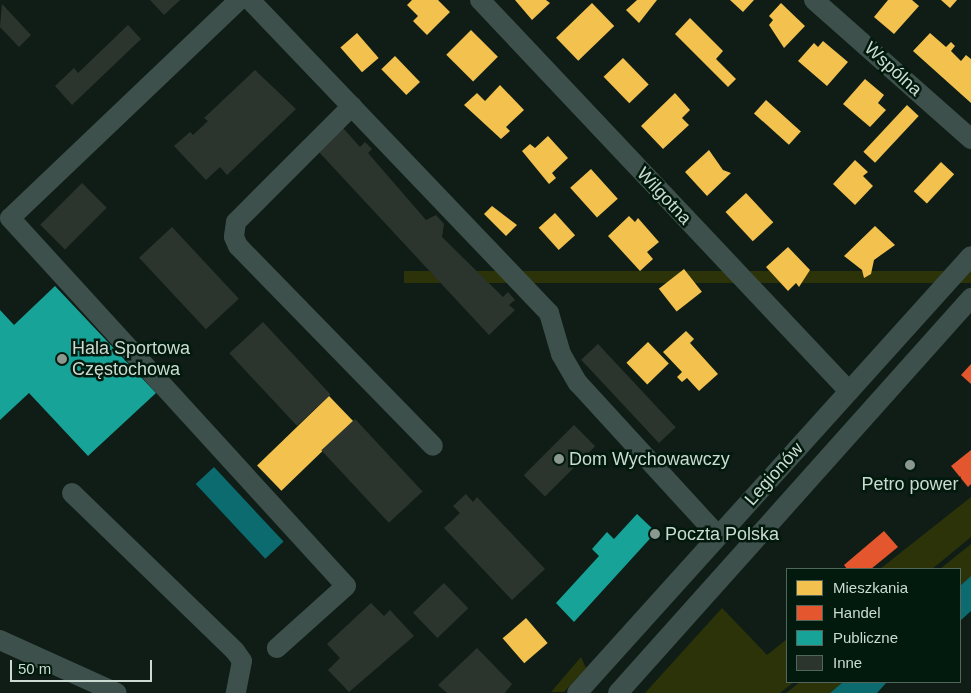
<!DOCTYPE html>
<meta charset="utf-8">
<style>
body{margin:0}
#map{position:relative;width:971px;height:693px;overflow:hidden;background:#0f1d16;font-family:Helvetica,sans-serif}
div>[style]{position:absolute}
.green>*{inset:0;background:#2c3308;transform-origin:0 0}
.water>*{inset:0;background:#0c6b6f;transform-origin:0 0}
.homes>*{inset:0;background:#f2c14e;transform-origin:0 0}
.shops>*{inset:0;background:#e4572e}
.public>*{inset:0;background:#17a398}
.building>*{inset:0;background:#2c352d;transform-origin:0 0}
.minor>*{height:20px;margin:-10px;padding:0 10px;transform-origin:10px;border-radius:10px;background:#3d504b}
.dots>*{width:14px;height:14px;translate:-50% -50%;box-sizing:border-box;border:2px solid #011a0d;border-radius:50%}
span{translate:-50% -50%;white-space:nowrap;text-align:center;line-height:1.15;-webkit-text-stroke:5px #011a0d;paint-order:stroke}
.street-label{font-size:18px;color:#ccdbd2}
.poi-label{font-size:18px;color:#ccdbd2}
.left{translate:0 -50%;text-align:left}
.legend{position:absolute;left:786px;top:568px;width:175px;height:115px;box-sizing:border-box;background:#011a0d;border:1px solid #52675c;margin:0;padding:6px 9px;list-style:none;font-size:15px;color:#ccdbd2}
.legend li{display:flex;align-items:center;gap:10px;height:25px}
.legend b{width:25px;border:1px solid #52675c}
.scale{position:absolute;left:10px;top:660px;width:142px;height:22px;box-sizing:border-box;border:2px solid #ccdbd2;border-top:0;padding-left:6px;font-size:15px;line-height:18px;white-space:nowrap;color:#ccdbd2;-webkit-text-stroke:4px #011a0d;paint-order:stroke}
</style>
<div id="map">
<div class="green">
<div style="left:971px;top:271px;width:12px;height:567px;rotate:90deg"></div>
<div style="clip-path:polygon(971px 497px,971px 537px,932px 569px,880px 569px)"></div>
<div style="clip-path:polygon(971px 544px,971px 576px,960px 586px,960px 569px,940px 569px)"></div>
<div style="clip-path:polygon(722px 608px,767px 655px,787px 639px,787px 682px,794px 682px,780px 693px,645px 693px)"></div>
<div style="clip-path:polygon(581px 657px,586px 668px,564px 692px,551px 692px)"></div>
<div style="clip-path:polygon(800px 682px,843px 682px,830px 693px,786px 693px)"></div>
</div>
<div class="water">
<div style="left:214px;top:467px;width:102px;height:25px;rotate:47deg"></div>
<div style="clip-path:polygon(971px 576px,971px 611px,960px 621px,960px 586px)"></div>
<div style="clip-path:polygon(843px 682px,887px 682px,877px 693px,830px 693px)"></div>
</div>
<div class="homes">
<div style="clip-path:polygon(412px 0,438px 0,450px 12px,427px 35px,413px 21px,418px 16px,407px 5px)"></div>
<div style="clip-path:polygon(515px 0,546px 0,550px 3px,532px 20px)"></div>
<div style="clip-path:polygon(637px 0,657px 0,639px 23px,626px 10px)"></div>
<div style="clip-path:polygon(730px 0,754px 0,743px 12px)"></div>
<div style="clip-path:polygon(888px 0,912px 0,919px 6px,894px 34px,874px 17px)"></div>
<div style="clip-path:polygon(941px 0,957px 0,950px 8px)"></div>
<div style="left:592px;top:3px;width:32px;height:50px;rotate:46deg"></div>
<div style="clip-path:polygon(781px 3px,805px 26px,784px 48px,769px 25px,773px 20px,769px 16px)"></div>
<div style="clip-path:polygon(690px 18px,723px 51px,716px 59px,736px 79px,728px 87px,675px 34px)"></div>
<div style="left:471px;top:30px;width:38px;height:35px;rotate:45deg"></div>
<div style="left:357px;top:33px;width:33px;height:22px;rotate:49deg"></div>
<div style="clip-path:polygon(930px 33px,946px 47px,951px 42px,955px 46px,951px 51px,961px 61px,966px 55px,971px 59px,971px 103px,913px 51px)"></div>
<div style="clip-path:polygon(823px 41px,848px 62px,827px 86px,798px 61px,814px 43px,818px 47px)"></div>
<div style="left:395px;top:56px;width:36px;height:19px;rotate:46deg"></div>
<div style="left:623px;top:58px;width:37px;height:27px;rotate:46deg"></div>
<div style="clip-path:polygon(865px 79px,884px 95px,878px 103px,886px 110px,870px 127px,843px 104px)"></div>
<div style="clip-path:polygon(500px 85px,524px 110px,506px 127px,510px 131px,501px 139px,464px 105px,477px 93px,485px 101px)"></div>
<div style="clip-path:polygon(675px 93px,690px 110px,682px 118px,689px 125px,663px 149px,641px 126px)"></div>
<div style="left:766px;top:100px;width:47px;height:18px;rotate:42deg"></div>
<div style="left:907px;top:105px;width:16px;height:64px;rotate:43deg"></div>
<div style="clip-path:polygon(548px 136px,568px 158px,552px 173px,556px 178px,549px 184px,522px 151px,530px 144px,535px 148px)"></div>
<div style="clip-path:polygon(709px 150px,723px 170px,731px 173px,707px 196px,685px 172px)"></div>
<div style="clip-path:polygon(855px 160px,868px 172px,863px 176px,873px 186px,855px 205px,833px 184px)"></div>
<div style="left:941px;top:162px;width:18px;height:40px;rotate:43deg"></div>
<div style="left:591px;top:169px;width:40px;height:28px;rotate:48deg"></div>
<div style="left:746px;top:193px;width:40px;height:28px;rotate:47deg"></div>
<div style="clip-path:polygon(492px 206px,517px 225px,506px 236px,484px 214px)"></div>
<div style="left:555px;top:213px;width:30px;height:22px;rotate:48deg"></div>
<div style="clip-path:polygon(629px 216px,635px 222px,638px 218px,659px 242px,647px 252px,653px 259px,640px 271px,608px 236px)"></div>
<div style="clip-path:polygon(875px 226px,895px 245px,874px 260px,871px 274px,864px 278px,862px 270px,844px 256px)"></div>
<div style="clip-path:polygon(788px 247px,810px 270px,799px 287px,796px 283px,788px 291px,766px 267px)"></div>
<div style="left:684px;top:269px;width:29px;height:32px;rotate:52deg"></div>
<div style="clip-path:polygon(686px 331px,694px 339px,690px 343px,718px 374px,699px 391px,687px 378px,682px 382px,677px 377px,682px 372px,663px 352px)"></div>
<div style="left:648px;top:342px;width:30px;height:30px;rotate:46deg"></div>
<div style="left:329px;top:396px;width:35px;height:100px;rotate:46deg"></div>
<div style="left:526px;top:618px;width:33px;height:31px;rotate:49deg"></div>
</div>
<div class="shops">
<div style="clip-path:polygon(971px 364px,971px 384px,961px 375px)"></div>
<div style="clip-path:polygon(971px 450px,971px 484px,968px 487px,951px 466px)"></div>
<div style="clip-path:polygon(884px 531px,898px 547px,871px 569px,847px 569px,844px 565px)"></div>
</div>
<div class="public">
<div style="clip-path:polygon(55px 286px,156px 393px,88px 456px,29px 393px,0 420px,0 310px,14px 325px)"></div>
<div style="clip-path:polygon(637px 514px,656px 532px,574px 622px,556px 603px,599px 556px,592px 549px,607px 532px,614px 539px)"></div>
</div>
<div class="building">
<div style="clip-path:polygon(150px 0,180px 0,164px 15px)"></div>
<div style="clip-path:polygon(2px 4px,31px 35px,19px 47px,0 27px)"></div>
<div style="clip-path:polygon(128px 25px,141px 39px,72px 105px,55px 86px,74px 68px,78px 73px)"></div>
<div style="clip-path:polygon(255px 70px,296px 109px,227px 175px,220px 167px,206px 180px,174px 146px,190px 132px,193px 135px,208px 121px,204px 118px)"></div>
<div style="clip-path:polygon(343px 128px,360px 147px,365px 142px,372px 149px,368px 153px,426px 220px,436px 215px,444px 224px,442px 237px,503px 297px,508px 292px,515px 300px,509px 305px,515px 310px,489px 335px,318px 151px)"></div>
<div style="left:82px;top:183px;width:35px;height:59px;rotate:45deg"></div>
<div style="left:172px;top:227px;width:98px;height:45px;rotate:47deg"></div>
<div style="left:263px;top:322px;width:99px;height:46px;rotate:47deg"></div>
<div style="left:598px;top:344px;width:114px;height:23px;rotate:47deg"></div>
<div style="left:355px;top:419px;width:99px;height:46px;rotate:47deg"></div>
<div style="left:574px;top:425px;width:30px;height:71px;rotate:45deg"></div>
<div style="clip-path:polygon(466px 494px,473px 502px,477px 497px,545px 569px,512px 600px,444px 528px,460px 513px,453px 506px)"></div>
<div style="left:444px;top:583px;width:35px;height:43px;rotate:46deg"></div>
<div style="clip-path:polygon(371px 603px,384px 616px,390px 610px,414px 636px,349px 692px,328px 670px,340px 658px,327px 644px)"></div>
<div style="clip-path:polygon(477px 648px,512px 684px,505px 693px,447px 693px,438px 685px)"></div>
</div>
<div class="minor">
<div style="left:239px;top:0;width:316px;rotate:136.4deg"></div>
<div style="left:10px;top:218px;width:498px;rotate:47.6deg"></div>
<div style="left:346px;top:586px;width:93px;rotate:138.1deg"></div>
<div style="left:250px;top:0;width:433px;rotate:46.3deg"></div>
<div style="left:549px;top:313px;width:43px;rotate:73.7deg"></div>
<div style="left:561px;top:354px;width:34px;rotate:60deg"></div>
<div style="left:578px;top:383px;width:207px;rotate:47.5deg"></div>
<div style="left:480px;top:0;width:538px;rotate:46.66deg"></div>
<div style="left:814px;top:0;width:210px;rotate:41.5deg"></div>
<div style="left:352px;top:106px;width:164px;rotate:135deg"></div>
<div style="left:236px;top:222px;width:15px;rotate:98deg"></div>
<div style="left:234px;top:237px;width:10px;rotate:66deg"></div>
<div style="left:238px;top:246px;width:279px;rotate:45.7deg"></div>
<div style="left:72px;top:493px;width:227px;rotate:44.1deg"></div>
<div style="left:235px;top:651px;width:12px;rotate:55deg"></div>
<div style="left:242px;top:661px;width:33px;rotate:101deg"></div>
<div style="left:0;top:640px;width:128px;rotate:24.4deg"></div>
<div style="left:577px;top:693px;width:588px;rotate:-47.96deg"></div>
<div style="left:618px;top:693px;width:530px;rotate:-48.21deg"></div>
</div>
<div class="dots">
<div style="left:62px;top:359px;background:#8a9890"></div>
<div style="left:559px;top:459px;background:#8a9890"></div>
<div style="left:910px;top:465px;background:#8a9890"></div>
<div style="left:655px;top:534px;background:#8a9890"></div>
</div>
<div class="street-label">
<span style="left:893px;top:69px;rotate:42deg">Wspólna</span>
<span style="left:664px;top:196px;rotate:47deg">Wilgotna</span>
<span style="left:774px;top:474px;rotate:-48deg">Legionów</span>
</div>
<div class="poi-label">
<span class="left" style="left:72px;top:359px">Hala Sportowa<br>Częstochowa</span>
<span class="left" style="left:569px;top:459px">Dom Wychowawczy</span>
<span style="left:910px;top:484px">Petro power</span>
<span class="left" style="left:665px;top:534px">Poczta Polska</span>
</div>
<ul class="legend">
<li><b style="height:14px;background:#f2c14e"></b>Mieszkania</li>
<li><b style="height:14px;background:#e4572e"></b>Handel</li>
<li><b style="height:14px;background:#17a398"></b>Publiczne</li>
<li><b style="height:14px;background:#2c352d"></b>Inne</li>
</ul>
<div class="scale">50 m</div>
</div>
